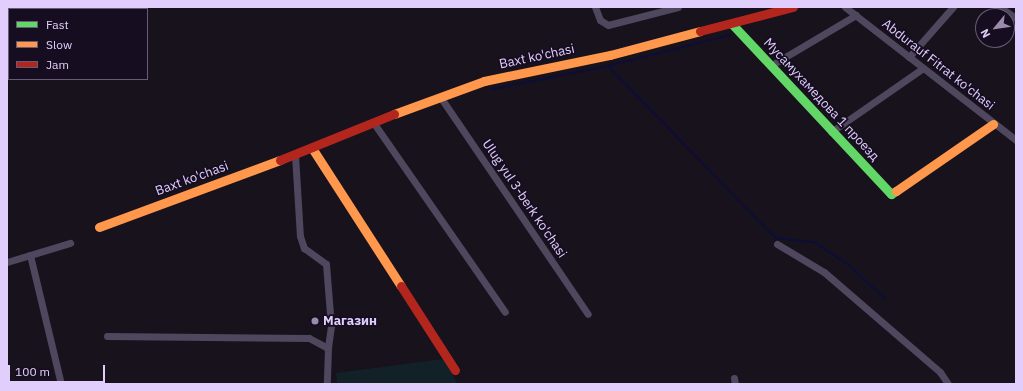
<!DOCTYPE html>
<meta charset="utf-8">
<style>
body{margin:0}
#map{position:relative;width:1023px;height:391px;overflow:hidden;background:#17121c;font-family:"IBM Plex Sans",sans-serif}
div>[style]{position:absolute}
.green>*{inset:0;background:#122127}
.stream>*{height:2px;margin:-1px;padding:0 1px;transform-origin:1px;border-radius:1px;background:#0c0e38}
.street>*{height:7px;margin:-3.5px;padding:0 3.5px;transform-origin:3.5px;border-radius:3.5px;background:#4e475d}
.fast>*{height:9px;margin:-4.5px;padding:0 4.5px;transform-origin:4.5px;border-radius:4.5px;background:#63d668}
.slow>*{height:9px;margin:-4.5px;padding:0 4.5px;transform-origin:4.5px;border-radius:4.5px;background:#ff974d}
.jam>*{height:9px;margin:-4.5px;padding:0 4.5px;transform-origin:4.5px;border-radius:4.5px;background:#b3261e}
.dots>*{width:11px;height:11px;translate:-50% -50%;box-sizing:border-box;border:2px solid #160e20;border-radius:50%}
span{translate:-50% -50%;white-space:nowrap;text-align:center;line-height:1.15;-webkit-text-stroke:3.5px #160e20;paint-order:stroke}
.street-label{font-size:13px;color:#e2cefd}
.poi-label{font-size:13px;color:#e2cefd;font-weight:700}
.left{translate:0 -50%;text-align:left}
.frame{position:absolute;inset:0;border:8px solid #e2cefd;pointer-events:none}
.legend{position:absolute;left:8px;top:8px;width:140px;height:72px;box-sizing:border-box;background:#160e20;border:1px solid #685b78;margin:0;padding:5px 7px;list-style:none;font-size:12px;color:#e2cefd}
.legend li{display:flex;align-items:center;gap:8px;height:20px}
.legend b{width:20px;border:1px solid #685b78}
.north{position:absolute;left:975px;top:8px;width:40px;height:40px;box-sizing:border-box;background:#160e20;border:1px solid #685b78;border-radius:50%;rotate:241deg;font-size:11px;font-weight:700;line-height:16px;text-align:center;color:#e2cefd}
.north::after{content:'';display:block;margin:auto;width:14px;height:18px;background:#9b8cae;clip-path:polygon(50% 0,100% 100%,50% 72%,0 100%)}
.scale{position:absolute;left:8px;top:365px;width:97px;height:18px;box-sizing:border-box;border:2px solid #e2cefd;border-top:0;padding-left:5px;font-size:12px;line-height:14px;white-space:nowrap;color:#e2cefd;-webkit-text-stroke:3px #160e20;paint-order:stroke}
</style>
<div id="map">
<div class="green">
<div style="clip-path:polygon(443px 359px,458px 384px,337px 384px,336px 373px)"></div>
</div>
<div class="stream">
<div style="left:608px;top:66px;width:240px;rotate:45.8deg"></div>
<div style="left:775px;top:238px;width:39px;rotate:6deg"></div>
<div style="left:814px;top:242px;width:43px;rotate:33.7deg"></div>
<div style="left:850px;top:266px;width:48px;rotate:43.3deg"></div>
<div style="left:492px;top:89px;width:118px;rotate:-11.2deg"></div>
<div style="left:608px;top:66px;width:126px;rotate:-14.3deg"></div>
</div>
<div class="street">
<div style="left:595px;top:7px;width:14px;rotate:69deg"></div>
<div style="left:600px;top:20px;width:9px;rotate:32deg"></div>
<div style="left:608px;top:25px;width:72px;rotate:-14.4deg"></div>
<div style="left:845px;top:7px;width:217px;rotate:37.9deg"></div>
<div style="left:1000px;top:7px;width:19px;rotate:35deg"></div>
<div style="left:909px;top:57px;width:67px;rotate:-48.7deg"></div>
<div style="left:770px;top:66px;width:100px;rotate:-30.7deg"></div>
<div style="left:441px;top:98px;width:261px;rotate:55.8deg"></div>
<div style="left:373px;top:122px;width:231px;rotate:55.2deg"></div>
<div style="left:831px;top:132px;width:112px;rotate:-34.8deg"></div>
<div style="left:295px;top:155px;width:81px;rotate:86.5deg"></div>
<div style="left:300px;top:236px;width:13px;rotate:72deg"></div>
<div style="left:304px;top:248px;width:27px;rotate:36deg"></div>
<div style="left:326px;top:264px;width:62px;rotate:85.4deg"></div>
<div style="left:331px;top:326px;width:22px;rotate:98deg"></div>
<div style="left:328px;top:348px;width:36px;rotate:92deg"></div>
<div style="left:777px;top:244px;width:55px;rotate:30.8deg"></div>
<div style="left:824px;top:272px;width:153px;rotate:40.8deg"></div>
<div style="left:940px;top:372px;width:14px;rotate:56deg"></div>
<div style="left:30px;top:255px;width:133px;rotate:76.5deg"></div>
<div style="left:7px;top:262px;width:66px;rotate:-16.8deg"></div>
<div style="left:107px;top:336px;width:202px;rotate:0.6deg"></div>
<div style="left:309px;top:338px;width:21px;rotate:28deg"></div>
<div style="left:734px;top:378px;width:6px;rotate:81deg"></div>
</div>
<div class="fast">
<div style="left:732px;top:24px;width:233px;rotate:46.9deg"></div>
<div style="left:891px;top:194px;width:6px;rotate:-31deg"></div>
</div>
<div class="slow">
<div style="left:394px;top:114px;width:96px;rotate:-20.1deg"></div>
<div style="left:484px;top:81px;width:129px;rotate:-11.7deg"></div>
<div style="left:610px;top:55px;width:93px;rotate:-14.9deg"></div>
<div style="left:312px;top:148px;width:164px;rotate:57.2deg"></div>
<div style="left:896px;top:191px;width:118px;rotate:-34.6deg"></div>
<div style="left:99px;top:227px;width:193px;rotate:-20.3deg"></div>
</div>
<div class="jam">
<div style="left:700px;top:31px;width:96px;rotate:-14.5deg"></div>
<div style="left:280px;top:160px;width:123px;rotate:-22deg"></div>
<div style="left:401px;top:286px;width:100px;rotate:57.3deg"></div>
</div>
<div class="dots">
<div style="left:315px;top:321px;background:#9b8cae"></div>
</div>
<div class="street-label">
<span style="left:537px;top:57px;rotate:-12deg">Baxt ko'chasi</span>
<span style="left:938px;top:65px;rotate:38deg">Abdurauf Fitrat ko'chasi</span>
<span style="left:821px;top:100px;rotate:47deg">Мусамухамедова 1 проезд</span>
<span style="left:192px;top:179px;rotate:-20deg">Baxt ko'chasi</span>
<span style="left:524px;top:199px;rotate:56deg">Ulug yul 3-berk ko'chasi</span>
</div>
<div class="poi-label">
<span class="left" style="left:323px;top:321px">Магазин</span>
</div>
<div class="frame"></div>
<ul class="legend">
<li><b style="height:5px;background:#63d668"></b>Fast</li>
<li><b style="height:5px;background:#ff974d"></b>Slow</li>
<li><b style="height:5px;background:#b3261e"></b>Jam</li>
</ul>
<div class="north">N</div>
<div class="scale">100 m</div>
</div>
